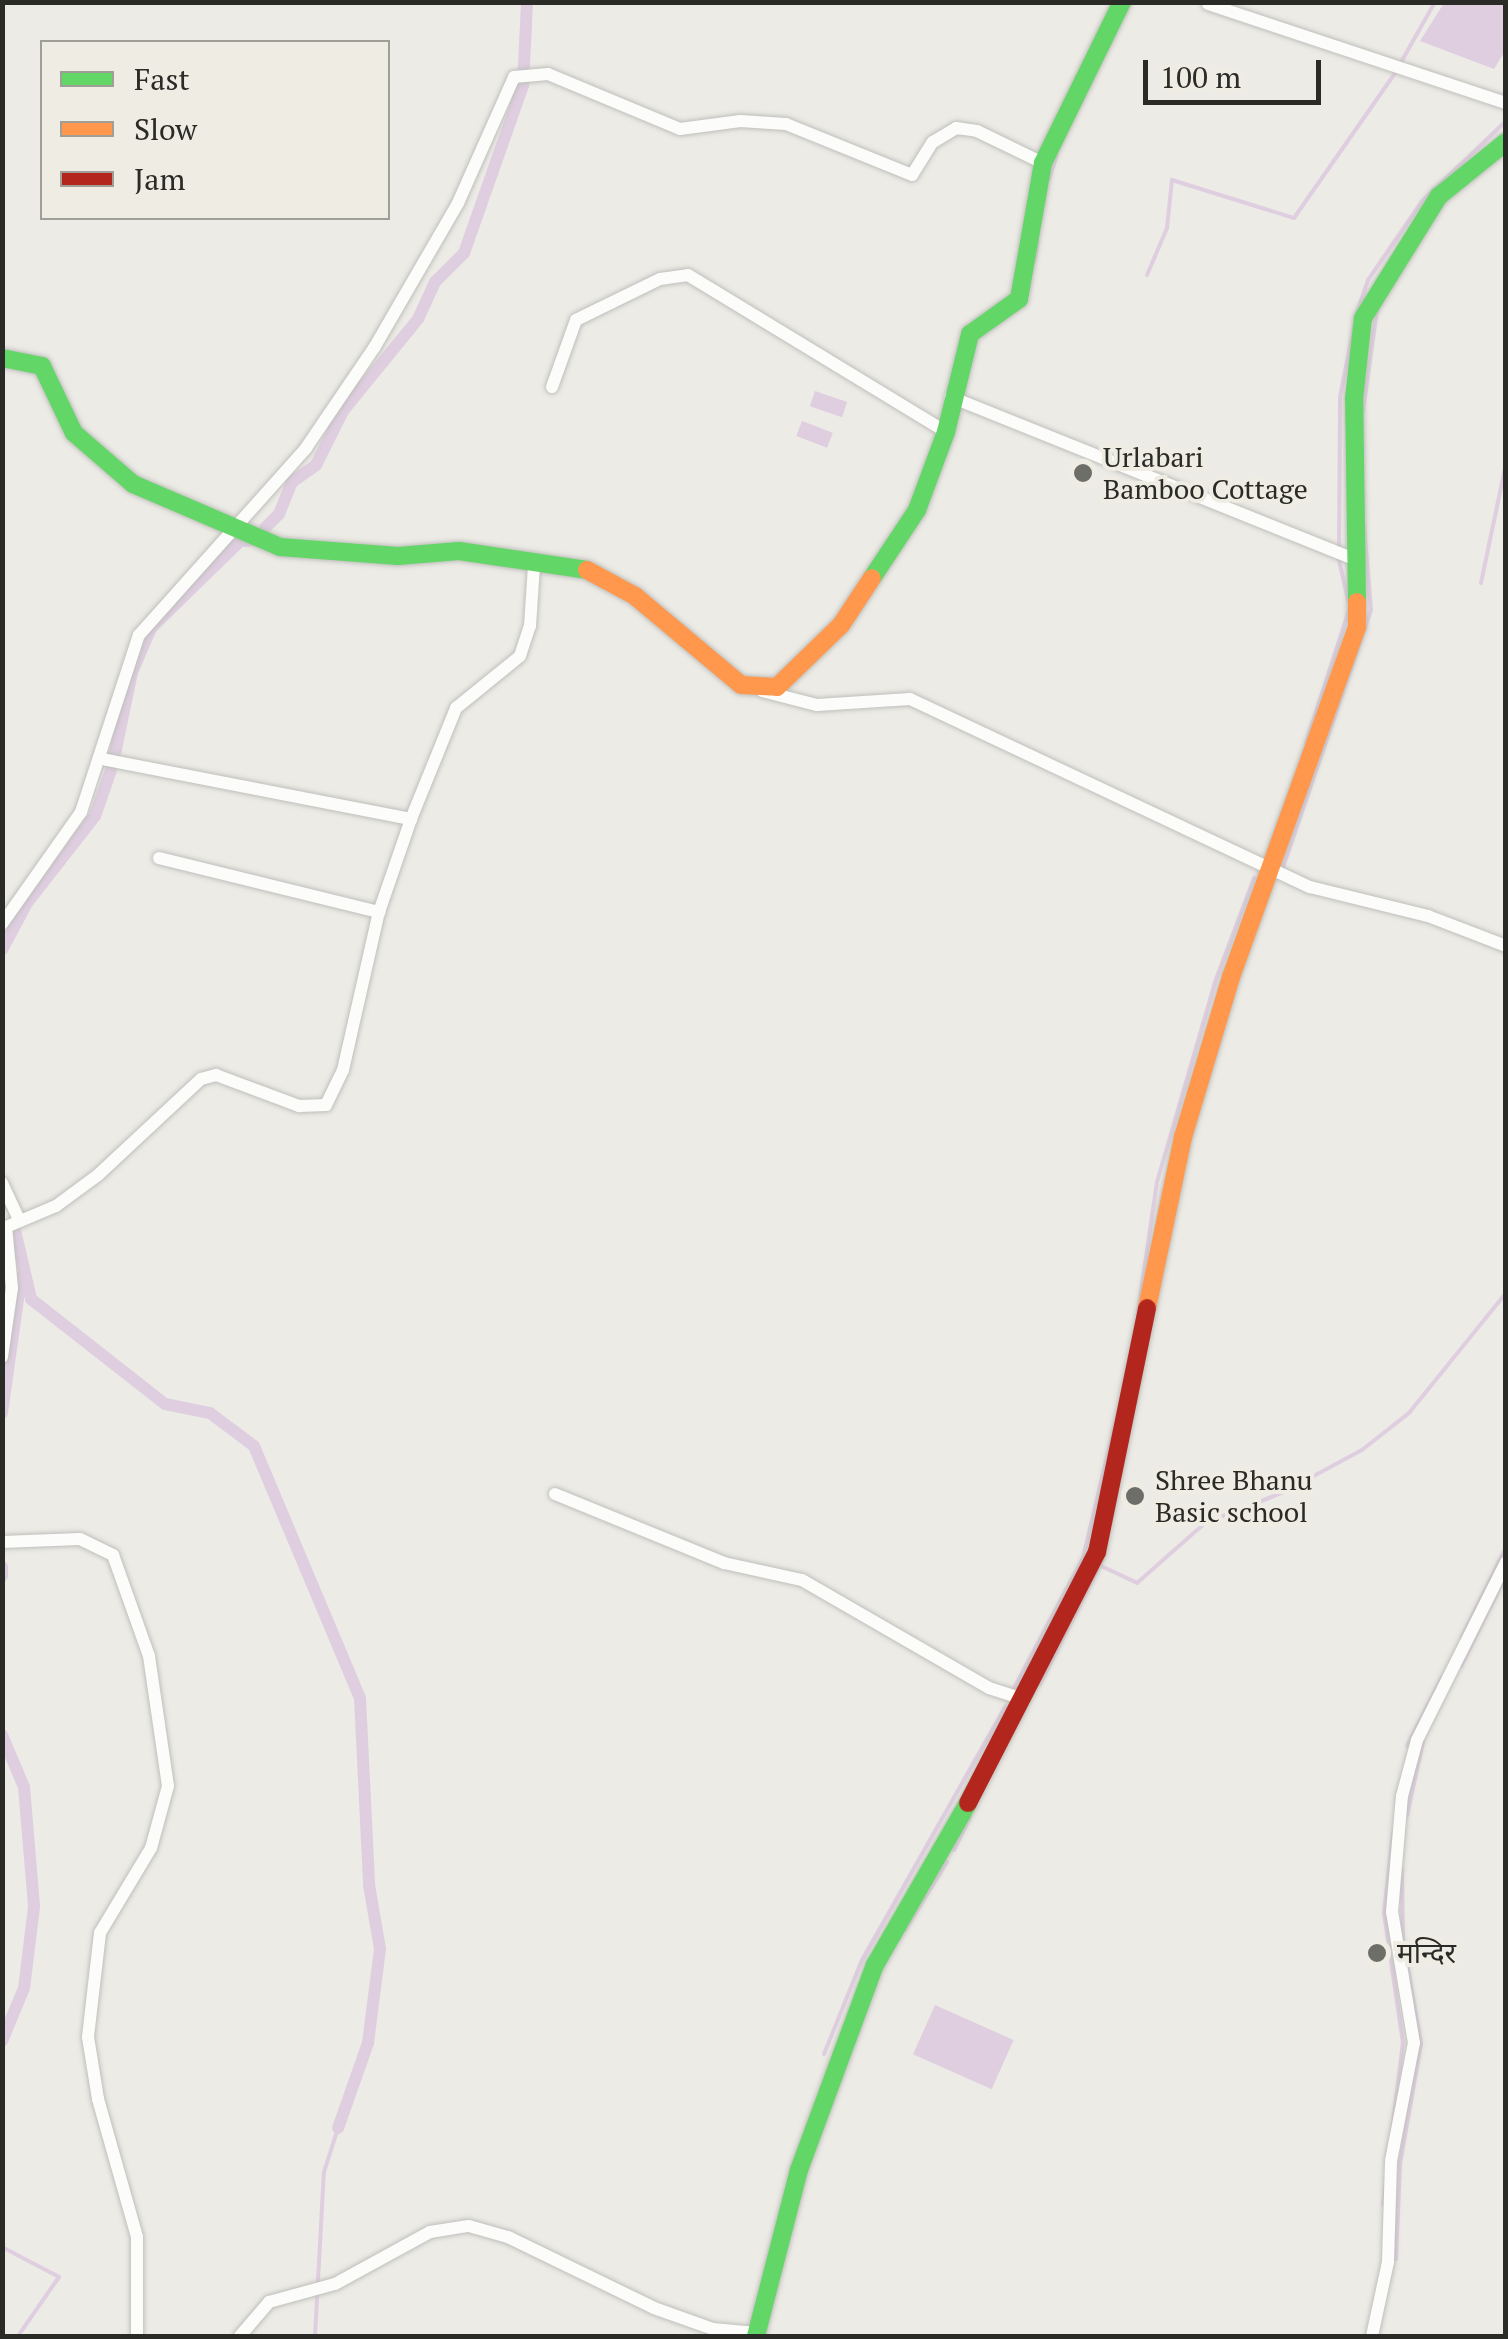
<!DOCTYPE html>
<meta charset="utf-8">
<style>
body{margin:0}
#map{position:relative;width:1508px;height:2339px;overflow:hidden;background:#ecebe6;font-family:"PT Serif","Noto Sans Devanagari",serif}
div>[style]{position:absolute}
.water>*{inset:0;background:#dfcee0;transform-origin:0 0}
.stream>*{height:4px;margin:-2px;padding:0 2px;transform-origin:2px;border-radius:2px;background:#dfcee0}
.canal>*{height:12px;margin:-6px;padding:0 6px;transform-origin:6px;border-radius:6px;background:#dfcee0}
.roads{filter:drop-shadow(0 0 2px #bfbfbb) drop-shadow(0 0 2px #bfbfbb)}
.street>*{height:12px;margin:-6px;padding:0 6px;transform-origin:6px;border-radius:6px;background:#fcfcfb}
.fast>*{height:18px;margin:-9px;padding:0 9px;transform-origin:9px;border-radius:9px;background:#63d668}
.slow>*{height:18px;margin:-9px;padding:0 9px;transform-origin:9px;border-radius:9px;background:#ff974d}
.jam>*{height:18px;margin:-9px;padding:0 9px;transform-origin:9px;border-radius:9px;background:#b3261e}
.dots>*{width:28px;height:28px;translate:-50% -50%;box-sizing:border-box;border:5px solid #efede3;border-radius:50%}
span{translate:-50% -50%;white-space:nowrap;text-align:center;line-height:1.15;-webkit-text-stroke:8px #efede3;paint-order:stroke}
.poi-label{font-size:28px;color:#2a2a26}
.left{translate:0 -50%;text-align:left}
.frame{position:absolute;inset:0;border:5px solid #2a2a26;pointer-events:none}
.legend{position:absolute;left:40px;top:40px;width:350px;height:180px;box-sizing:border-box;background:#efede3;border:2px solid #a09f97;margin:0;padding:12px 18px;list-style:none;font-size:30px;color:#2a2a26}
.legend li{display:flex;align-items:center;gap:20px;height:50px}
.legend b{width:50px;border:2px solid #a09f97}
.scale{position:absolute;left:1143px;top:60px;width:178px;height:45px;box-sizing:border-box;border:5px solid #2a2a26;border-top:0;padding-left:12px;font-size:30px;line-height:35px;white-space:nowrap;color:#2a2a26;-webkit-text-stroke:8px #efede3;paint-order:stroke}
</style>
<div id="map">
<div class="water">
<div style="clip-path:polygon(1444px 3px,1505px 3px,1505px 51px,1494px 69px,1420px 41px)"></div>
<div style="left:815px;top:391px;width:34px;height:16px;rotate:19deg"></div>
<div style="left:802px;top:421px;width:33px;height:16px;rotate:21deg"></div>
<div style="left:935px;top:2005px;width:86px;height:54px;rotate:24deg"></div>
</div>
<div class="stream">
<div style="left:1400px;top:64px;width:71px;rotate:-60.6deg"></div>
<div style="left:1049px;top:179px;width:25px;rotate:-72deg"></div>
<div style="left:1035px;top:260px;width:18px;rotate:-81deg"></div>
<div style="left:1147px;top:275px;width:51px;rotate:-66.9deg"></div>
<div style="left:1167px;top:228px;width:48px;rotate:-84.1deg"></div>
<div style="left:1172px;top:180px;width:128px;rotate:17.3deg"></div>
<div style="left:1294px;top:218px;width:178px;rotate:-55.1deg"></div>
<div style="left:1357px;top:312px;width:34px;rotate:-71deg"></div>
<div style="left:1368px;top:280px;width:96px;rotate:-55.6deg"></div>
<div style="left:1422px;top:201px;width:116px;rotate:-43.6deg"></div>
<div style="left:1363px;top:411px;width:109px;rotate:-82.1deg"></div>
<div style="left:1339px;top:547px;width:150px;rotate:-89.6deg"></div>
<div style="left:1340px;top:397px;width:72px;rotate:-78.8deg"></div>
<div style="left:1338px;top:556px;width:45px;rotate:77.2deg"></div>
<div style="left:1481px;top:583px;width:123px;rotate:-78.2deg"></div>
<div style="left:1306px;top:743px;width:140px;rotate:-72.1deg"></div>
<div style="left:1282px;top:870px;width:275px;rotate:-71.1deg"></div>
<div style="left:1371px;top:610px;width:85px;rotate:-94.7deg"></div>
<div style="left:1138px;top:1312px;width:131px;rotate:-81.7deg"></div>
<div style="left:1157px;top:1182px;width:208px;rotate:-73.8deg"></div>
<div style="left:1215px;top:982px;width:111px;rotate:-69.4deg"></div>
<div style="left:1101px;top:1566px;width:40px;rotate:25deg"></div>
<div style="left:1137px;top:1583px;width:91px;rotate:-41.4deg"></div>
<div style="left:1205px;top:1523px;width:85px;rotate:-21.4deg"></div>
<div style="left:1284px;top:1492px;width:89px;rotate:-28.3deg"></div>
<div style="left:1362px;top:1450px;width:60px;rotate:-38.2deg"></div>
<div style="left:1409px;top:1413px;width:154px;rotate:-51.1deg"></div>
<div style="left:1462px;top:1637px;width:100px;rotate:-63.9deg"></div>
<div style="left:1461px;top:1666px;width:95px;rotate:-63.7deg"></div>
<div style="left:1040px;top:1684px;width:140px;rotate:-63.3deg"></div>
<div style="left:1013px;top:1690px;width:149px;rotate:-62.1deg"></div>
<div style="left:1083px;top:1558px;width:143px;rotate:-76.6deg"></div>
<div style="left:1407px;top:1746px;width:77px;rotate:-63.1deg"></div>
<div style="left:1407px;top:1815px;width:75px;rotate:-77.6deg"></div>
<div style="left:954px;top:1850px;width:37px;rotate:-64deg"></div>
<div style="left:1402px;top:1870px;width:70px;rotate:89.2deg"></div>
<div style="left:905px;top:1930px;width:80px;rotate:-58.3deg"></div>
<div style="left:824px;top:2054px;width:101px;rotate:-68deg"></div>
<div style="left:862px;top:1960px;width:291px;rotate:-60.5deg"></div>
<div style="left:1383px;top:2205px;width:163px;rotate:-83deg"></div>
<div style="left:1403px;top:2043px;width:131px;rotate:-98.3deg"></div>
<div style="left:1384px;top:1913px;width:81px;rotate:-83.6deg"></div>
<div style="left:2px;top:2247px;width:64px;rotate:27.8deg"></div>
<div style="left:59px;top:2277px;width:72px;rotate:124.8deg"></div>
<div style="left:1396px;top:2259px;width:95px;rotate:-87.6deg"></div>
<div style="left:1400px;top:2164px;width:122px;rotate:-80.1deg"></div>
<div style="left:1421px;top:2044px;width:81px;rotate:-99.9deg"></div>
<div style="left:315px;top:2336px;width:164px;rotate:-86.9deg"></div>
<div style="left:324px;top:2172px;width:46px;rotate:-72.3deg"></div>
</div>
<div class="canal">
<div style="left:265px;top:528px;width:20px;rotate:-45deg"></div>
<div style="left:279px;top:514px;width:35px;rotate:-68deg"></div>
<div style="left:292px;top:482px;width:29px;rotate:-35deg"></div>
<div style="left:316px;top:465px;width:60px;rotate:-63.4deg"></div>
<div style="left:343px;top:411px;width:119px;rotate:-50.8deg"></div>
<div style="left:418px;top:319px;width:41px;rotate:-65.3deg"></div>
<div style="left:435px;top:282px;width:41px;rotate:-45deg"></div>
<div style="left:464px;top:253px;width:178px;rotate:-70.6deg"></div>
<div style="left:523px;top:85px;width:83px;rotate:-87.2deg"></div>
<div style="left:115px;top:754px;width:84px;rotate:-78.3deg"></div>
<div style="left:132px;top:672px;width:48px;rotate:-66.6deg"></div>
<div style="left:151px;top:628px;width:124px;rotate:-44.3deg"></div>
<div style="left:240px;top:541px;width:14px;rotate:-4deg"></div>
<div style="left:2px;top:950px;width:53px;rotate:-62deg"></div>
<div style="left:27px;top:903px;width:110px;rotate:-52deg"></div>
<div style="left:95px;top:816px;width:49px;rotate:-70.8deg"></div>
<div style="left:2px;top:1204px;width:3px"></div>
<div style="left:15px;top:1230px;width:71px;rotate:76.9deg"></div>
<div style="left:31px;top:1299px;width:170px;rotate:38.1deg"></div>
<div style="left:165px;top:1404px;width:46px;rotate:11.3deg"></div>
<div style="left:210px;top:1413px;width:55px;rotate:36.9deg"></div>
<div style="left:254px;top:1446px;width:273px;rotate:67.2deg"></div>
<div style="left:360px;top:1698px;width:187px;rotate:87.2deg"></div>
<div style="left:369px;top:1885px;width:65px;rotate:80.2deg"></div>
<div style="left:380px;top:1949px;width:95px;rotate:97.3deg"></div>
<div style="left:368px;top:2043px;width:90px;rotate:109.4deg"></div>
<div style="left:2px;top:1413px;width:137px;rotate:-82deg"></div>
<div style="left:2px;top:1567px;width:9px;rotate:90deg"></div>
<div style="left:2px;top:1735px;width:56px;rotate:67.1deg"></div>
<div style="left:24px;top:1787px;width:120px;rotate:85.2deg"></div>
<div style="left:34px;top:1907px;width:82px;rotate:97deg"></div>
<div style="left:24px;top:1988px;width:57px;rotate:112.5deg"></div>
</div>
<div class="roads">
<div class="street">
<div style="left:1208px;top:4px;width:314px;rotate:18.4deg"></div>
<div style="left:552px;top:387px;width:71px;rotate:-70.3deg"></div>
<div style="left:576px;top:320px;width:93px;rotate:-26deg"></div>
<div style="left:660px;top:279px;width:28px;rotate:-8deg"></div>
<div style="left:688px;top:275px;width:302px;rotate:31.3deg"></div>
<div style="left:951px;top:397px;width:432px;rotate:21.9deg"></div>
<div style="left:762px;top:691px;width:57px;rotate:14.3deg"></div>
<div style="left:817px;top:705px;width:93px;rotate:-3.7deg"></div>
<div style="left:910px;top:699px;width:442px;rotate:25.2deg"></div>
<div style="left:1310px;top:887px;width:122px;rotate:13.8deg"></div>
<div style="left:1428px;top:916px;width:84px;rotate:21deg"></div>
<div style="left:102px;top:759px;width:315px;rotate:11deg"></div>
<div style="left:159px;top:858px;width:227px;rotate:13.8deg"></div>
<div style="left:2px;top:924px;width:137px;rotate:-54.8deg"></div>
<div style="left:81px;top:812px;width:186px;rotate:-71.9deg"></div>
<div style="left:139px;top:635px;width:251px;rotate:-48.2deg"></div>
<div style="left:306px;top:448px;width:121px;rotate:-55.8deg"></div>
<div style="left:374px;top:348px;width:168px;rotate:-59.9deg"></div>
<div style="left:458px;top:203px;width:138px;rotate:-66deg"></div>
<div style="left:514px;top:77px;width:34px;rotate:-5deg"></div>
<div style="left:548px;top:74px;width:143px;rotate:22.6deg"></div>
<div style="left:680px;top:129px;width:61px;rotate:-7.6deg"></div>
<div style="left:740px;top:121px;width:46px;rotate:3.7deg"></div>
<div style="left:786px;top:124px;width:136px;rotate:22deg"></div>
<div style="left:912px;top:175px;width:39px;rotate:-58deg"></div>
<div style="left:933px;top:142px;width:27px;rotate:-31deg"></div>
<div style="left:956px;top:128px;width:21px;rotate:8deg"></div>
<div style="left:977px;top:131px;width:73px;rotate:25.9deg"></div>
<div style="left:2px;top:1183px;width:38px;rotate:65deg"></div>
<div style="left:2px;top:1357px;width:70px;rotate:-81.8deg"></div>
<div style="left:12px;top:1288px;width:61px;rotate:-95.6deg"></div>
<div style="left:6px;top:1227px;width:54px;rotate:-22.8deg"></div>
<div style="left:56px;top:1206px;width:52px;rotate:-36.4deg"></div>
<div style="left:98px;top:1175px;width:141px;rotate:-43deg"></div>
<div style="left:201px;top:1079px;width:16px;rotate:-15deg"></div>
<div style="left:216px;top:1075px;width:89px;rotate:20.5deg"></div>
<div style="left:299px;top:1106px;width:27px;rotate:-2deg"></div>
<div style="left:326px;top:1105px;width:39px;rotate:-64deg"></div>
<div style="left:343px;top:1070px;width:162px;rotate:-77.2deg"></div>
<div style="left:379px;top:912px;width:98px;rotate:-71deg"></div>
<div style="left:411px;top:819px;width:120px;rotate:-67.9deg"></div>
<div style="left:456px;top:708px;width:82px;rotate:-39.1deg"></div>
<div style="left:520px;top:656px;width:32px;rotate:-72deg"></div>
<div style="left:530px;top:626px;width:60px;rotate:-86.2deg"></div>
<div style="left:534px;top:566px;width:6px;rotate:-18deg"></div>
<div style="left:555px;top:1494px;width:183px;rotate:22.2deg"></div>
<div style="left:724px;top:1563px;width:80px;rotate:12.3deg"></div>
<div style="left:802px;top:1580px;width:216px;rotate:30deg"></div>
<div style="left:989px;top:1688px;width:35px;rotate:18deg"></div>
<div style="left:2px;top:1542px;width:78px;rotate:-2.2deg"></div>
<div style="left:80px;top:1539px;width:37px;rotate:26deg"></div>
<div style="left:113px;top:1555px;width:107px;rotate:70.4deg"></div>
<div style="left:149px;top:1656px;width:131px;rotate:81.7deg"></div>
<div style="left:168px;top:1786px;width:64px;rotate:105.3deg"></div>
<div style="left:151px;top:1848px;width:99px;rotate:121deg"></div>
<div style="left:100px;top:1933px;width:105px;rotate:96.6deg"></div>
<div style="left:88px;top:2037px;width:63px;rotate:80.8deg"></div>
<div style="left:98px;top:2099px;width:143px;rotate:74.2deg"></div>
<div style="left:137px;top:2237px;width:99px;rotate:90deg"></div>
<div style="left:240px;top:2336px;width:45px;rotate:-49.5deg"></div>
<div style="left:269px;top:2302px;width:68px;rotate:-15.3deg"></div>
<div style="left:335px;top:2284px;width:108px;rotate:-28.7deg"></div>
<div style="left:430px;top:2232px;width:39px;rotate:-9deg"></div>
<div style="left:469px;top:2226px;width:41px;rotate:15.8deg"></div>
<div style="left:508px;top:2237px;width:162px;rotate:25.9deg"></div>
<div style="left:654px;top:2308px;width:63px;rotate:19.6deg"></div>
<div style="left:713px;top:2329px;width:44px;rotate:5.2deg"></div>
<div style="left:1372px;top:2336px;width:76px;rotate:-77.8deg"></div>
<div style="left:1388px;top:2262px;width:101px;rotate:-88.3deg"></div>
<div style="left:1391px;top:2161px;width:120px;rotate:-79deg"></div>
<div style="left:1414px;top:2043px;width:133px;rotate:-99.5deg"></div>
<div style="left:1392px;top:1912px;width:116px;rotate:-85.1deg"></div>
<div style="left:1402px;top:1796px;width:58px;rotate:-75deg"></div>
<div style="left:1417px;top:1740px;width:199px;rotate:-63.4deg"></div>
</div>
<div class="fast">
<div style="left:2px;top:358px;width:41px;rotate:11.3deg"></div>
<div style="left:42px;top:366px;width:74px;rotate:64.5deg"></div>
<div style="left:74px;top:433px;width:78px;rotate:40.8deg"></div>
<div style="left:133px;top:484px;width:160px;rotate:23.2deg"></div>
<div style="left:280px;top:547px;width:118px;rotate:4.4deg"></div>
<div style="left:398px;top:556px;width:61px;rotate:-4.7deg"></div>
<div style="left:459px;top:551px;width:129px;rotate:8.4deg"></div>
<div style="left:872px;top:578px;width:82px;rotate:-56.5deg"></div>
<div style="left:917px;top:510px;width:83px;rotate:-69.6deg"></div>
<div style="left:946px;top:432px;width:101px;rotate:-76.2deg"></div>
<div style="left:970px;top:334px;width:60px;rotate:-35.5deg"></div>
<div style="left:1019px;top:299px;width:138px;rotate:-80deg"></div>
<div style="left:1043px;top:163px;width:179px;rotate:-63.9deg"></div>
<div style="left:1357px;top:602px;width:203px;rotate:-90.8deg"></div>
<div style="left:1354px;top:399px;width:81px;rotate:-83.7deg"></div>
<div style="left:1363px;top:318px;width:144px;rotate:-58.1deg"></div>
<div style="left:1439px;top:196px;width:86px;rotate:-38.9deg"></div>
<div style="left:756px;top:2336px;width:171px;rotate:-75.5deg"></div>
<div style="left:799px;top:2170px;width:219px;rotate:-69.7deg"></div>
<div style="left:875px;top:1965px;width:187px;rotate:-60.1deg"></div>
</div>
<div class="slow">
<div style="left:587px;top:570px;width:55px;rotate:28.4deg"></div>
<div style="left:635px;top:596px;width:138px;rotate:40deg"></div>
<div style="left:741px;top:685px;width:36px;rotate:3deg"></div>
<div style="left:777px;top:687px;width:89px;rotate:-44.1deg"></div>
<div style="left:841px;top:625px;width:56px;rotate:-56.6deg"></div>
<div style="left:1147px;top:1308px;width:175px;rotate:-78.1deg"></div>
<div style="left:1183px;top:1137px;width:167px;rotate:-73.3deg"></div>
<div style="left:1231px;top:977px;width:372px;rotate:-70.2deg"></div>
<div style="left:1357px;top:627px;width:25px;rotate:-90deg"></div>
</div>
<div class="jam">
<div style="left:968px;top:1803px;width:282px;rotate:-62.8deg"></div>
<div style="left:1097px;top:1552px;width:249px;rotate:-78.4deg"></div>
</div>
</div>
<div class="dots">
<div style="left:1083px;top:473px;background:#6e6e69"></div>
<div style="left:1135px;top:1496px;background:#6e6e69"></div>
<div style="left:1377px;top:1953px;background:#6e6e69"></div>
</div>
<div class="poi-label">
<span class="left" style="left:1103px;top:473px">Urlabari<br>Bamboo Cottage</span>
<span class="left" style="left:1155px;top:1496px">Shree Bhanu<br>Basic school</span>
<span class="left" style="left:1397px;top:1953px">मन्दिर</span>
</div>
<div class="frame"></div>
<ul class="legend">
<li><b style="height:12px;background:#63d668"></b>Fast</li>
<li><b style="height:12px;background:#ff974d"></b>Slow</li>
<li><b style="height:12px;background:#b3261e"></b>Jam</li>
</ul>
<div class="scale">100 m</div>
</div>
